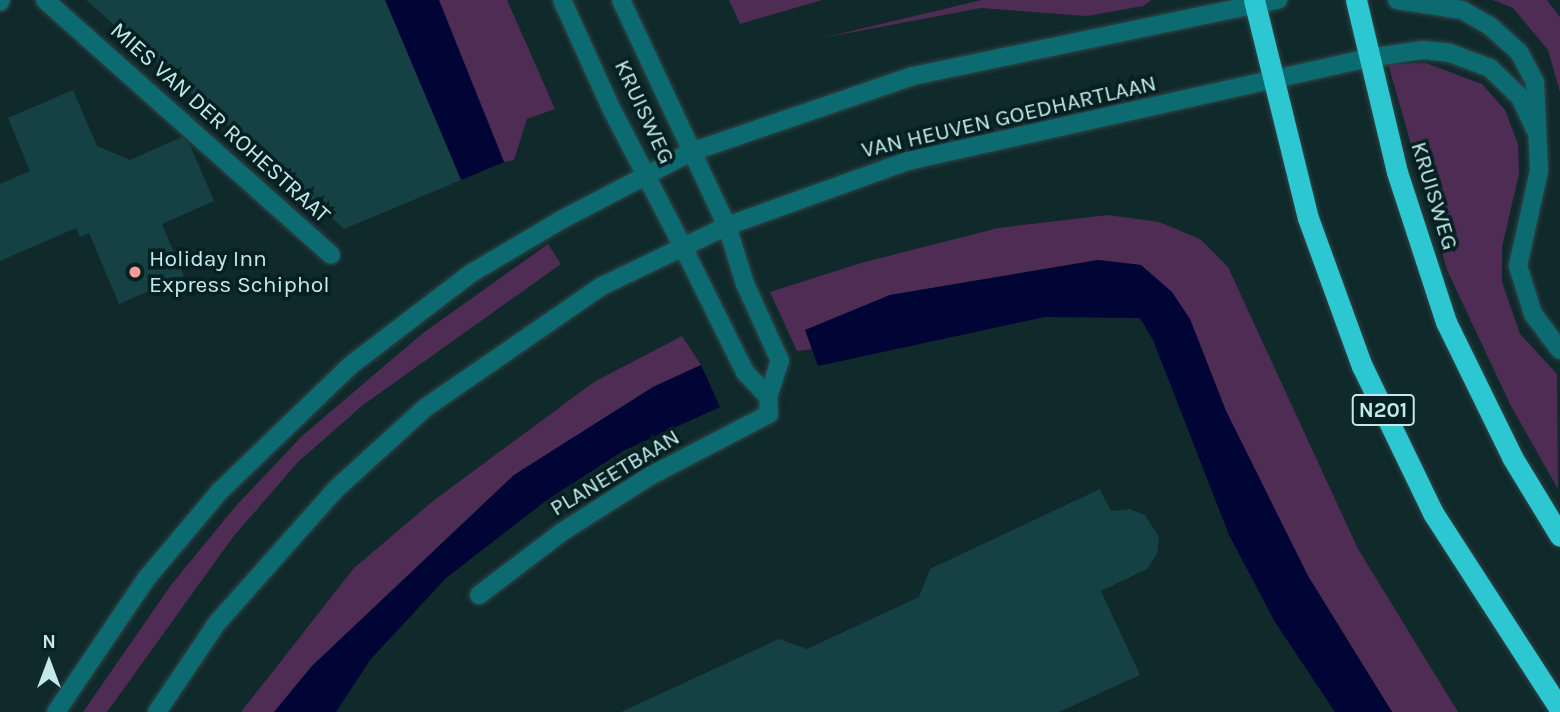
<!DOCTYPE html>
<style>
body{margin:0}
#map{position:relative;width:1560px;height:712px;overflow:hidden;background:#10292b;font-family:Karla,sans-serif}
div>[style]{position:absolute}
.green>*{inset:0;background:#4e2c54}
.water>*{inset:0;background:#000536}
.building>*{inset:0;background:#154144}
.roads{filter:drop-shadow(0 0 2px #2f4648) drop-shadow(0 0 2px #2f4648)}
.street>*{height:18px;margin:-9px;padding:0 9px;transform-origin:9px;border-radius:9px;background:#0c6b71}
.secondary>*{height:18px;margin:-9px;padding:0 9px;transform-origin:9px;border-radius:9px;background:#0c6b71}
.highway>*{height:21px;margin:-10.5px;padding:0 10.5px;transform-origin:10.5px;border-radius:10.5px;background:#2cc7d0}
.dots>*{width:19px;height:19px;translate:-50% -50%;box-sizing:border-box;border:4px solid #062021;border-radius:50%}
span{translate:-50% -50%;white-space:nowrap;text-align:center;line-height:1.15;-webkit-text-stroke:7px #062021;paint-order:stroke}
.shield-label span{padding:2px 5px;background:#062021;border:2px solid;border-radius:5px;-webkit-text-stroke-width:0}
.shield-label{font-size:21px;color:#c3e9ec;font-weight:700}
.street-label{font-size:23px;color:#c3e9ec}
.poi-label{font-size:23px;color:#c3e9ec}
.left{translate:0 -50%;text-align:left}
.north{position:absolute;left:14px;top:628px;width:70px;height:70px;-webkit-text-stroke:5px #062021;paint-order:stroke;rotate:0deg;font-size:19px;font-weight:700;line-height:28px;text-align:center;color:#c3e9ec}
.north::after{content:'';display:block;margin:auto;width:24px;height:32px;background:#c3e9ec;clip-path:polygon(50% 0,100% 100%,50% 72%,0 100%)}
</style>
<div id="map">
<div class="green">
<div style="clip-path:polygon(438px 0,507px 0,555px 109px,527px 119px,514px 160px,504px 162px)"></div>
<div style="clip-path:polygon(729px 0,822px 0,740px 24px)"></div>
<div style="clip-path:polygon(982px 0,1151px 0,1143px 6px,1087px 16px,981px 8px,822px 38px)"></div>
<div style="clip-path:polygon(1493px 0,1547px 0,1560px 17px,1560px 92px,1548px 50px,1513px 8px)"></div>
<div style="clip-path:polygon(1426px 63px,1482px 84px,1505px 110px,1518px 144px,1519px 174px,1502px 247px,1502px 282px,1520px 334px,1557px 374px,1558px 489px,1511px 406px,1447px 270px,1388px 64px)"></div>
<div style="clip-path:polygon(1108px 215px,1159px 222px,1200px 239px,1228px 267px,1358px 549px,1458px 712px,1392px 712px,1308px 576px,1226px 411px,1190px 319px,1141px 265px,1098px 260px,890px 295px,806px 330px,812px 349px,797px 351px,770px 292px,861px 263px,998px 228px)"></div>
<div style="clip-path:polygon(548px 244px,561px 264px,363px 405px,298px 462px,233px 537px,107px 712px,83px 712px,171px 585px,234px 508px,302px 436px,423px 333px)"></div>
<div style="clip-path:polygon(682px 336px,701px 365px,653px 387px,514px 475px,312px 666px,274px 712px,241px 712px,354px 568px,433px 501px,594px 382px)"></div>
</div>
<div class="water">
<div style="clip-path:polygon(385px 0,439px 0,504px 162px,461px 180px)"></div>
<div style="clip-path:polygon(1098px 260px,1141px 265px,1172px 292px,1190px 319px,1226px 411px,1308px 576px,1392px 712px,1335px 712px,1275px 622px,1229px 535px,1153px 340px,1140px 318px,1045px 317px,818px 366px,805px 330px,890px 295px)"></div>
<div style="clip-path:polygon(701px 365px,720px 407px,623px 451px,547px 500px,446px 578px,370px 660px,336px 712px,274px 712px,312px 666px,514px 475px,653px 387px)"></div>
</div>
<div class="building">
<div style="clip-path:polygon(86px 0,385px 0,461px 180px,344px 229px)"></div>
<div style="clip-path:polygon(73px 90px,97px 146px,130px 160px,182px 137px,190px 145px,214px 201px,162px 224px,184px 276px,119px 304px,89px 233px,80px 237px,76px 228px,0 261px,0 184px,30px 171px,8px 118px)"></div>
<div style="clip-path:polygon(1100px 489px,1111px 511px,1129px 509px,1145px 515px,1159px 537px,1157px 554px,1147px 569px,1101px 591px,1140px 675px,1059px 712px,621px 712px,779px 639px,807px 649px,919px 597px,930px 569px)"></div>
</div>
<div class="roads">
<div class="street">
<div style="left:45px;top:0;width:383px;rotate:41.7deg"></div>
<div style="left:1397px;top:0;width:66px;rotate:8.7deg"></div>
<div style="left:1462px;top:10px;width:32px;rotate:30deg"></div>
<div style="left:1490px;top:26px;width:39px;rotate:42deg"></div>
<div style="left:1519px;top:52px;width:34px;rotate:62deg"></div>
<div style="left:1535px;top:82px;width:89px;rotate:87.4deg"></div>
<div style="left:1539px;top:171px;width:97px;rotate:102.5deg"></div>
<div style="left:1518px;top:266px;width:50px;rotate:72.6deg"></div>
<div style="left:1533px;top:314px;width:45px;rotate:53.1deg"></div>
<div style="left:0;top:2px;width:2px;rotate:-63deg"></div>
<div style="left:1368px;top:58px;width:56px;rotate:-8.3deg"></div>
<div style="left:1423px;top:50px;width:27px;rotate:6deg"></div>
<div style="left:1450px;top:53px;width:43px;rotate:20.6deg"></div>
<div style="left:1490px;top:68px;width:42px;rotate:44deg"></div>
<div style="left:1520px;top:97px;width:35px;rotate:65deg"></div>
<div style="left:682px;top:245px;width:142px;rotate:63.6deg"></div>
<div style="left:745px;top:372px;width:34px;rotate:47deg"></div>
<div style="left:479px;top:595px;width:104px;rotate:-37.2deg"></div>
<div style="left:562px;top:532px;width:104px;rotate:-32.5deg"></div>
<div style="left:650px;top:476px;width:134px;rotate:-27.5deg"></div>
<div style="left:769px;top:414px;width:17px;rotate:-93deg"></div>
<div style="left:768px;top:397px;width:38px;rotate:-72deg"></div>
<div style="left:780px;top:361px;width:85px;rotate:-114.4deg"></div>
<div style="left:745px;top:284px;width:61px;rotate:-107.2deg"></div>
</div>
<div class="secondary">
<div style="left:562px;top:0;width:121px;rotate:65.6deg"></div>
<div style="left:612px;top:110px;width:152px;rotate:62.6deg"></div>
<div style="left:621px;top:0;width:250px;rotate:64.9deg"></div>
<div style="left:56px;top:712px;width:161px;rotate:-55.9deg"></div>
<div style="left:146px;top:579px;width:114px;rotate:-50deg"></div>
<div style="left:219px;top:492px;width:183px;rotate:-43.9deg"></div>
<div style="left:351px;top:365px;width:150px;rotate:-37.4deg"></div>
<div style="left:470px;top:274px;width:106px;rotate:-30.7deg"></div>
<div style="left:561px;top:220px;width:147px;rotate:-27.6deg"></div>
<div style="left:691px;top:152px;width:235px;rotate:-18.9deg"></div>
<div style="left:913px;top:76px;width:373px;rotate:-11.8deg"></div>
<div style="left:157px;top:712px;width:107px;rotate:-56deg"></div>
<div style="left:217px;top:623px;width:179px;rotate:-48.4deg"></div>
<div style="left:336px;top:489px;width:120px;rotate:-42.3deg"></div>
<div style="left:425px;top:408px;width:215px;rotate:-34.6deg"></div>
<div style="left:602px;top:286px;width:139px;rotate:-25.6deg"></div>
<div style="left:727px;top:226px;width:192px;rotate:-19.8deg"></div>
<div style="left:908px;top:161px;width:471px;rotate:-12.6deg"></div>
</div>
<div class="highway">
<div style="left:1254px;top:0;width:225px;rotate:76.1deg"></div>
<div style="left:1308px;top:218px;width:158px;rotate:70deg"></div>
<div style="left:1362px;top:366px;width:163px;rotate:64.2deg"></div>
<div style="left:1433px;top:513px;width:234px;rotate:57.1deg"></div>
<div style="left:1356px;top:0;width:177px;rotate:76.6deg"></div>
<div style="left:1397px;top:172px;width:158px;rotate:71.9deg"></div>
<div style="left:1446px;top:322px;width:150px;rotate:63.9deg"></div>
<div style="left:1512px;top:457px;width:92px;rotate:58.7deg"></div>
</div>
</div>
<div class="dots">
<div style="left:135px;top:272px;background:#f59b99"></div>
</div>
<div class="shield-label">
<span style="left:1383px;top:410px">N201</span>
</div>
<div class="street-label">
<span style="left:644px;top:112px;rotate:65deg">KRUISWEG</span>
<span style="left:1009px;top:117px;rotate:-13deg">VAN HEUVEN GOEDHARTLAAN</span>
<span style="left:220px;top:123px;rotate:42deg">MIES VAN DER ROHESTRAAT</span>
<span style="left:1434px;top:196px;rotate:73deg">KRUISWEG</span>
<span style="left:615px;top:473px;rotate:-31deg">PLANEETBAAN</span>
</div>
<div class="poi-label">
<span class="left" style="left:149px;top:272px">Holiday Inn<br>Express Schiphol</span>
</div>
<div class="north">N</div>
</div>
